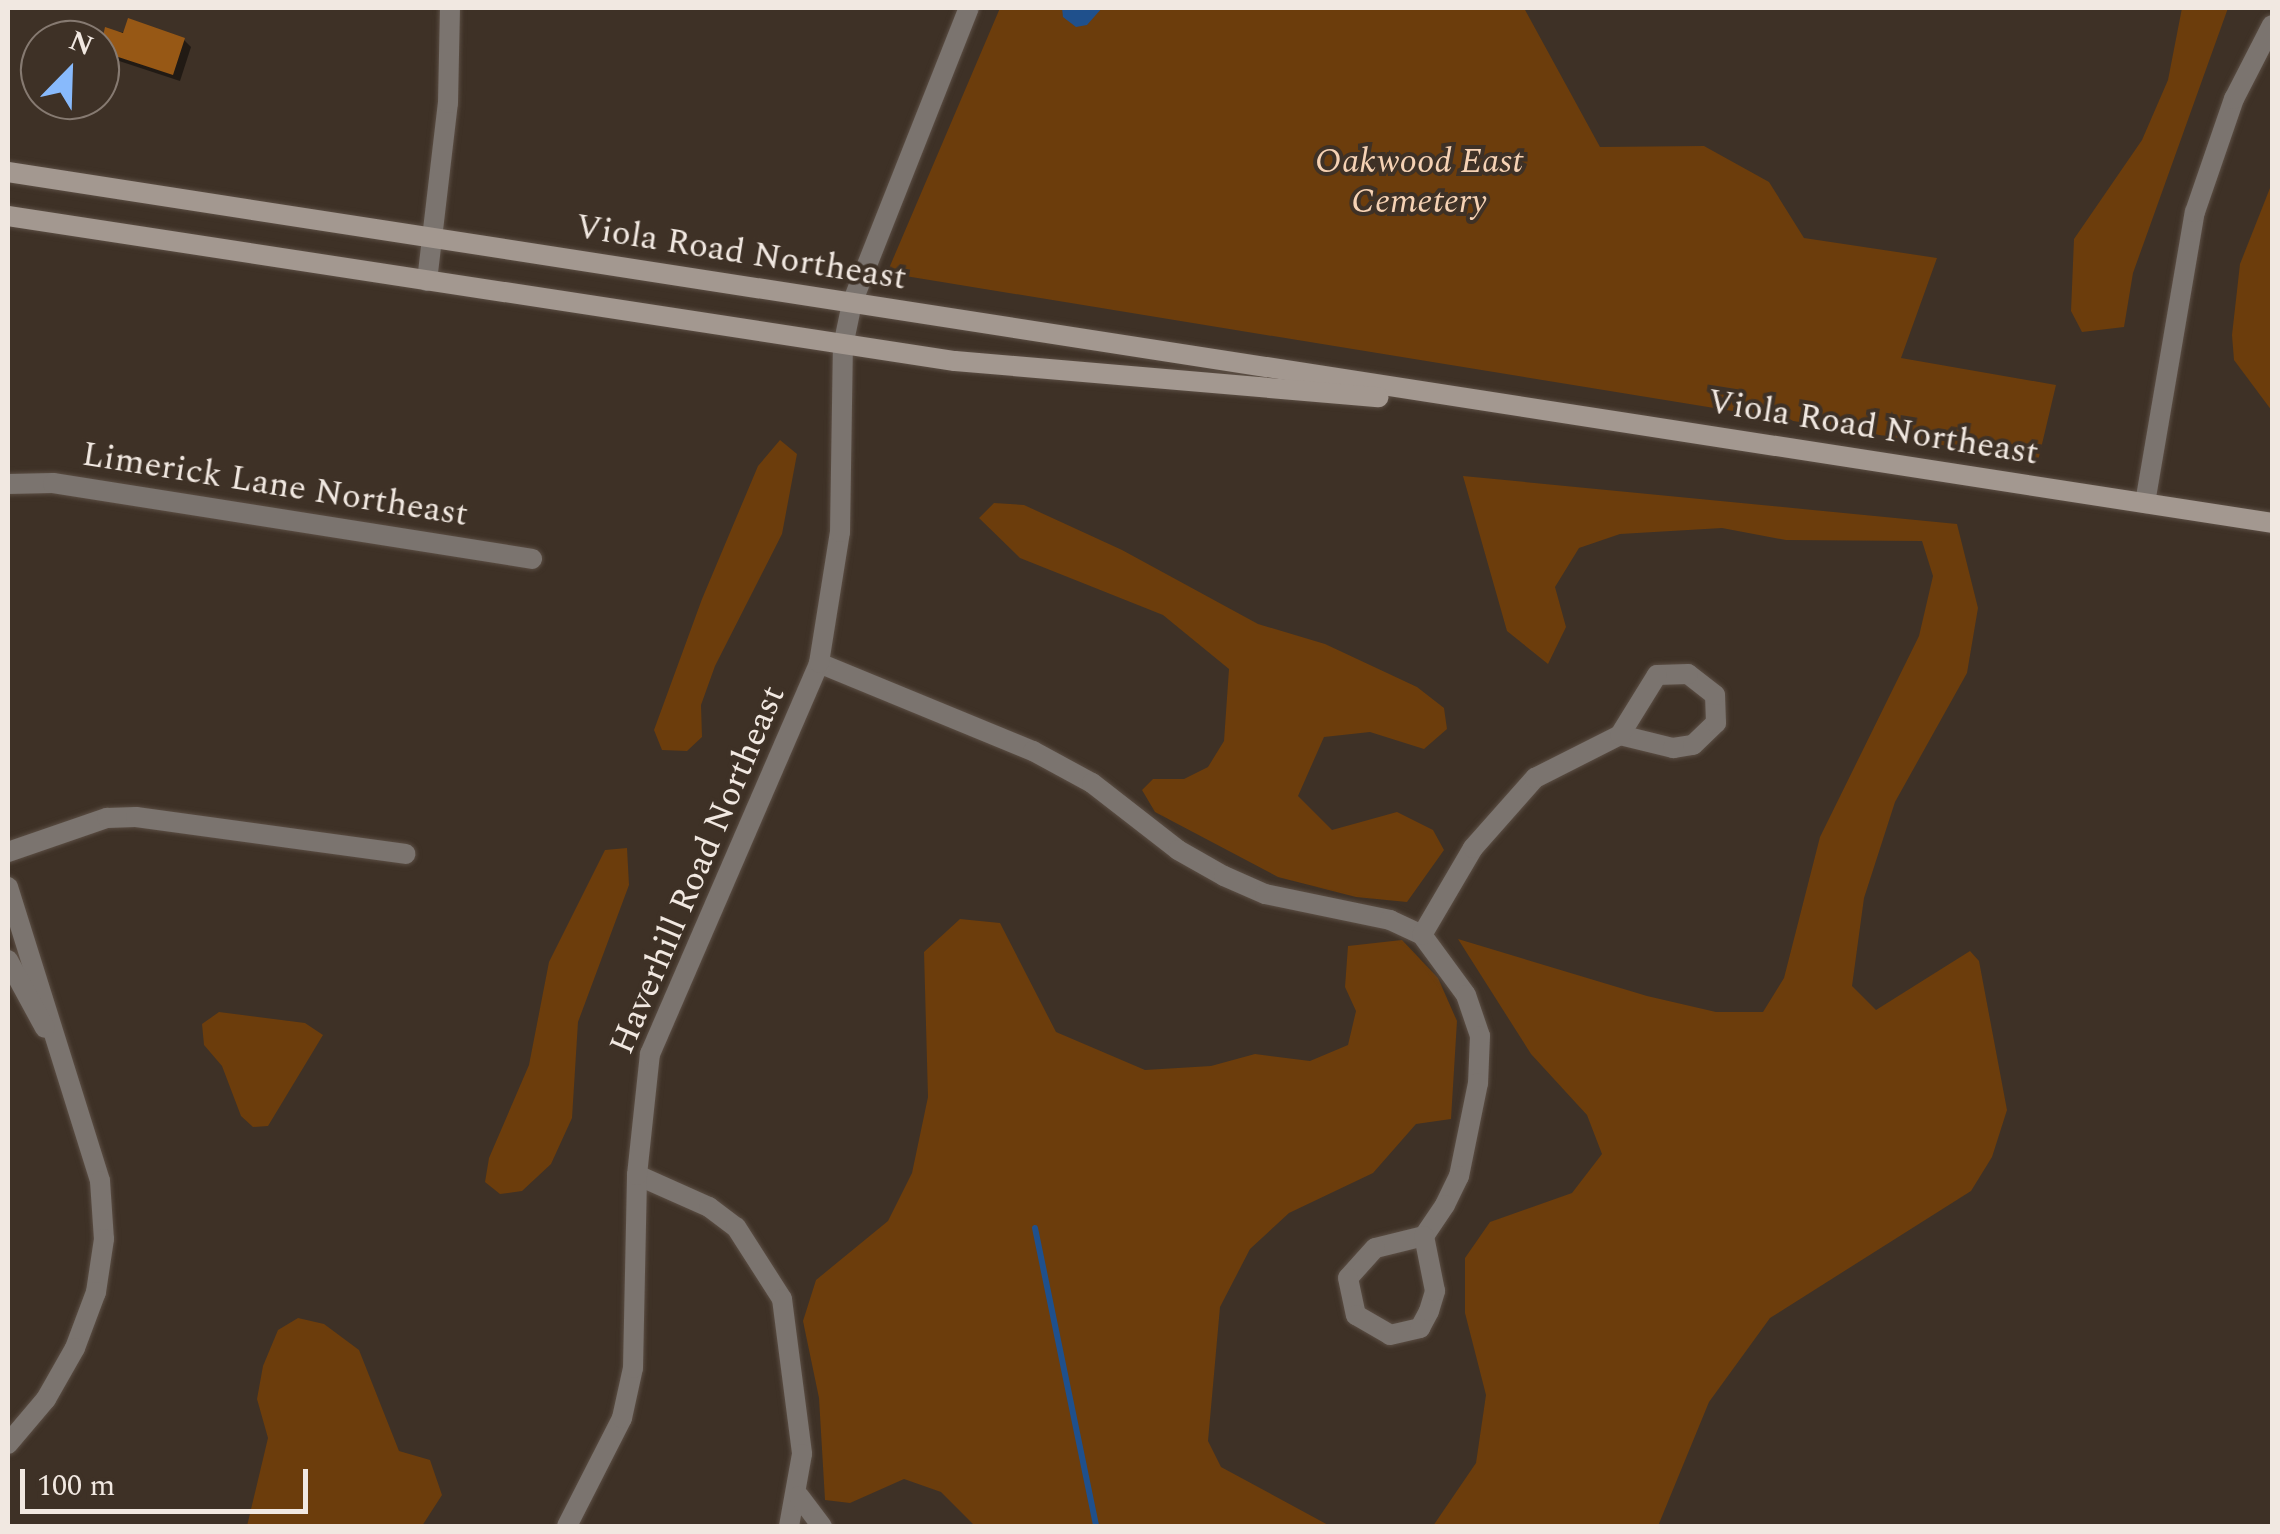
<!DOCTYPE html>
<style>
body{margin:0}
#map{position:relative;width:2280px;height:1534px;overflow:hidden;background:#3e3126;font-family:Spectral,serif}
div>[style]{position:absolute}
.green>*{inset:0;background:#6c3d0c}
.water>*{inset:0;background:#1f508c}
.shadow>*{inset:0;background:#0007}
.stream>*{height:6px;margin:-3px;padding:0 3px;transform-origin:3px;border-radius:3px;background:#1f508c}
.building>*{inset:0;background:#975815}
.roads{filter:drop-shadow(0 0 2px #5b4e44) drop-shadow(0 0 2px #5b4e44)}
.minor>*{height:20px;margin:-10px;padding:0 10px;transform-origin:10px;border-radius:10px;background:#7b746f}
.secondary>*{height:20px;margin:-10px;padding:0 10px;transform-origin:10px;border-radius:10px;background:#a39890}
span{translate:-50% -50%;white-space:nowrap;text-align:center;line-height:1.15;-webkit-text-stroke:8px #3e3126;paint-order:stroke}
.park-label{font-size:35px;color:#f6d2b4;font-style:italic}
.street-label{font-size:35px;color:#f1e8e1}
.frame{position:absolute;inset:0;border:10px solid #f1e8e1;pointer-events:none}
.north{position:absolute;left:20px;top:20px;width:100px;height:100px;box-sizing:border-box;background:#3e3126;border:2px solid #867a71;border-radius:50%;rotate:23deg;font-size:28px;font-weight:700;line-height:40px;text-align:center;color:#f1e8e1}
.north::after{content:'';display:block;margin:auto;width:35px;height:45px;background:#88bafc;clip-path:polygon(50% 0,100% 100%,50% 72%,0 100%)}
.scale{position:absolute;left:20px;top:1469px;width:288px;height:45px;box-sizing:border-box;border:5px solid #f1e8e1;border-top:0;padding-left:12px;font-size:30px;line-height:35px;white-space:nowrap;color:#f1e8e1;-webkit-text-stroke:8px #3e3126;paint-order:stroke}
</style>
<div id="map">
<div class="green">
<div style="clip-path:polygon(1000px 8px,1524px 8px,1600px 147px,1704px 146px,1769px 182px,1804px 238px,1937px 258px,1901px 358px,2056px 385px,2038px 461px,887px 273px)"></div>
<div style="clip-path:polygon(2182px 8px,2228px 8px,2133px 273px,2124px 327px,2082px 332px,2071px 311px,2074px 239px,2142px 140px,2168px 80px)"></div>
<div style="clip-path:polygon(2272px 183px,2272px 411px,2234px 360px,2232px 335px,2240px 264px)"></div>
<div style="clip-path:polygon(780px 440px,797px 454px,782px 534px,715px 666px,701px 705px,702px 737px,687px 751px,662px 750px,654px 730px,702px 599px,758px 466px)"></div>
<div style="clip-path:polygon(1463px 476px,1957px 524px,1978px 608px,1967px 673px,1895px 802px,1864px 898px,1852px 986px,1876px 1010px,1970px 951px,1979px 961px,2007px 1110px,1992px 1157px,1971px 1191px,1770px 1318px,1709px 1402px,1658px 1526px,1433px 1526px,1476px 1463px,1486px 1395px,1465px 1313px,1465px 1258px,1490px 1222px,1572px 1193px,1602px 1154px,1587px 1115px,1531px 1054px,1458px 939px,1647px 996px,1716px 1012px,1763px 1012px,1784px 978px,1820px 837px,1919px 636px,1933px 576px,1922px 541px,1786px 540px,1722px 528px,1620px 534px,1579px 548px,1555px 587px,1566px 627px,1548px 664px,1507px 631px)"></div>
<div style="clip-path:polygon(994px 503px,1024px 505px,1122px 550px,1258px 624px,1325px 644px,1417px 687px,1444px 708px,1447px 729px,1424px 749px,1370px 732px,1324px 737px,1298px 796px,1332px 830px,1397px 812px,1433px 830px,1444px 850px,1407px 902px,1356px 897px,1278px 877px,1155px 812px,1142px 790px,1153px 779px,1184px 779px,1208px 767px,1224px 741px,1229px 669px,1163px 615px,1020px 558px,979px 518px)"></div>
<div style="clip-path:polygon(627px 848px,629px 885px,578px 1022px,572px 1118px,551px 1164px,522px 1191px,500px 1194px,485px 1182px,489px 1158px,529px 1065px,549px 962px,605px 850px)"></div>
<div style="clip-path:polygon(960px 919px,1000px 923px,1056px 1032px,1145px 1070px,1211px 1066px,1255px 1054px,1310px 1061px,1348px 1045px,1356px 1011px,1345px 987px,1348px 946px,1402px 940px,1438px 978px,1457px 1021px,1451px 1119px,1416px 1124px,1373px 1173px,1289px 1213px,1250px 1249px,1220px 1307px,1208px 1441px,1221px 1467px,1330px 1526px,975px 1526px,941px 1492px,904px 1479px,850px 1503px,825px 1500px,819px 1398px,803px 1321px,816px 1280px,888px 1221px,912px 1173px,928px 1097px,924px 952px)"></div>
<div style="clip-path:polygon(219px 1012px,305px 1023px,323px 1035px,268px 1126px,253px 1127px,241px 1116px,222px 1066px,204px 1045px,202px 1024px)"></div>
<div style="clip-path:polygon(298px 1318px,324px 1324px,359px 1350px,399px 1451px,430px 1460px,442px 1495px,422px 1526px,247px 1526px,268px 1438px,257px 1399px,263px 1366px,278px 1330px)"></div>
</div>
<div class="water">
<div style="clip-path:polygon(1062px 8px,1102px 8px,1087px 25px,1076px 27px,1063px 17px)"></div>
</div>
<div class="shadow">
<div style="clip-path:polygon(106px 30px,184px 40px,191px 47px,180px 81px,107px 57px,100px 49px)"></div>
</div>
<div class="stream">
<div style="left:1035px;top:1228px;width:304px;rotate:78.4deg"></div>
</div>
<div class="building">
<div style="clip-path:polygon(128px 18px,185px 38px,173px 75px,100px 51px,105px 27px,123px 33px)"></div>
</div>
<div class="roads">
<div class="minor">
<div style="left:427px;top:281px;width:179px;rotate:-83.3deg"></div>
<div style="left:448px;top:103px;width:95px;rotate:-88.8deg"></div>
<div style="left:8px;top:484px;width:45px;rotate:-1.3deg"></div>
<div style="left:53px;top:483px;width:485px;rotate:9deg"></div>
<div style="left:2145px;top:503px;width:295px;rotate:-80.3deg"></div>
<div style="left:2195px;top:212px;width:120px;rotate:-71deg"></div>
<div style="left:2234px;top:99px;width:83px;rotate:-62.8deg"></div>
<div style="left:819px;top:663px;width:231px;rotate:22.4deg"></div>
<div style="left:1033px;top:751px;width:67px;rotate:28.5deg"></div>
<div style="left:1092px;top:783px;width:109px;rotate:37.9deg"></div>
<div style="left:1178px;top:850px;width:53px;rotate:29.5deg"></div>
<div style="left:1224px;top:876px;width:45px;rotate:23.7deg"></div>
<div style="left:1265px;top:894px;width:128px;rotate:11.7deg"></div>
<div style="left:1390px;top:920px;width:35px;rotate:25deg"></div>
<div style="left:1422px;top:935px;width:74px;rotate:53.7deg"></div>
<div style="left:1466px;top:995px;width:43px;rotate:71.1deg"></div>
<div style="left:1480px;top:1036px;width:47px;rotate:92.4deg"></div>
<div style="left:1478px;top:1083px;width:95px;rotate:101.5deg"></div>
<div style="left:1459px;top:1176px;width:32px;rotate:116deg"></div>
<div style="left:1445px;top:1205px;width:37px;rotate:124deg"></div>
<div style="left:1424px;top:1236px;width:50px;rotate:166.2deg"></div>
<div style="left:1375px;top:1248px;width:40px;rotate:132deg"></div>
<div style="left:1348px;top:1278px;width:38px;rotate:78deg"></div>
<div style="left:1356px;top:1315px;width:39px;rotate:30deg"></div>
<div style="left:1390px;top:1335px;width:31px;rotate:-13deg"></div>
<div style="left:1420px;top:1328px;width:19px;rotate:-62deg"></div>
<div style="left:1429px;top:1311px;width:21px;rotate:-73deg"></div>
<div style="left:1435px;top:1291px;width:56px;rotate:-101.3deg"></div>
<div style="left:8px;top:852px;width:105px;rotate:-19deg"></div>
<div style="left:107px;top:818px;width:29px;rotate:-2deg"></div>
<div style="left:136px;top:817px;width:272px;rotate:7.8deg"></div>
<div style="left:8px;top:887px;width:308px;rotate:72.6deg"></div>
<div style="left:100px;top:1181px;width:58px;rotate:86.1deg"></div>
<div style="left:104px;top:1239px;width:54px;rotate:98.6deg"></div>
<div style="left:96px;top:1292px;width:60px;rotate:110.6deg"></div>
<div style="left:75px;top:1348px;width:59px;rotate:119.6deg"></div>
<div style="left:46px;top:1399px;width:59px;rotate:130.2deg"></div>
<div style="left:1422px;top:935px;width:101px;rotate:-59.6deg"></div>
<div style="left:1473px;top:848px;width:94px;rotate:-48.5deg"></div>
<div style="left:1535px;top:778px;width:95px;rotate:-26.8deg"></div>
<div style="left:1620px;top:735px;width:55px;rotate:13.8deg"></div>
<div style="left:1673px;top:748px;width:20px;rotate:-9deg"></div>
<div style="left:1693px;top:745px;width:32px;rotate:-44deg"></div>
<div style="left:1716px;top:723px;width:28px;rotate:-92deg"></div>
<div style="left:1715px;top:695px;width:34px;rotate:-142deg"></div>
<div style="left:1688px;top:674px;width:31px;rotate:178deg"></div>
<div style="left:1657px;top:675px;width:70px;rotate:121.7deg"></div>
<div style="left:8px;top:960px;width:77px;rotate:61.4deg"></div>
<div style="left:637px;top:1175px;width:79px;rotate:24deg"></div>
<div style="left:709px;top:1207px;width:34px;rotate:37deg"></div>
<div style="left:736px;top:1227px;width:85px;rotate:57.4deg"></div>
<div style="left:782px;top:1299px;width:156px;rotate:82.6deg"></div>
<div style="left:802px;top:1454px;width:73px;rotate:100.2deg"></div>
<div style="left:799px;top:1496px;width:38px;rotate:53deg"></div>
<div style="left:567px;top:1526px;width:121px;rotate:-63deg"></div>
<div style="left:622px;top:1418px;width:51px;rotate:-77.6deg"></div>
<div style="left:633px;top:1368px;width:193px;rotate:-88.8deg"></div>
<div style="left:637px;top:1175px;width:122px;rotate:-83.9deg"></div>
<div style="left:650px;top:1054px;width:426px;rotate:-66.6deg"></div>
<div style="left:819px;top:663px;width:133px;rotate:-80.9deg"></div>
<div style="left:840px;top:532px;width:186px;rotate:-89.1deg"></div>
<div style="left:843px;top:346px;width:44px;rotate:-78.2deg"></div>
<div style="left:852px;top:303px;width:317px;rotate:-68.4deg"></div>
</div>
<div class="secondary">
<div style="left:8px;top:172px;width:2291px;rotate:8.81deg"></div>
<div style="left:8px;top:216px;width:958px;rotate:8.71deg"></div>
<div style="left:955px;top:361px;width:425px;rotate:4.9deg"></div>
</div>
</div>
<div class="park-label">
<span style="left:1419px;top:182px">Oakwood East<br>Cemetery</span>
</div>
<div class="street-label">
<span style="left:741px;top:253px;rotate:9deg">Viola Road Northeast</span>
<span style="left:1873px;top:428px;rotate:9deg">Viola Road Northeast</span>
<span style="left:275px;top:485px;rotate:9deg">Limerick Lane Northeast</span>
<span style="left:698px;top:870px;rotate:-67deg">Haverhill Road Northeast</span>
</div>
<div class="frame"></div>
<div class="north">N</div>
<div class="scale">100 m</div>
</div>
